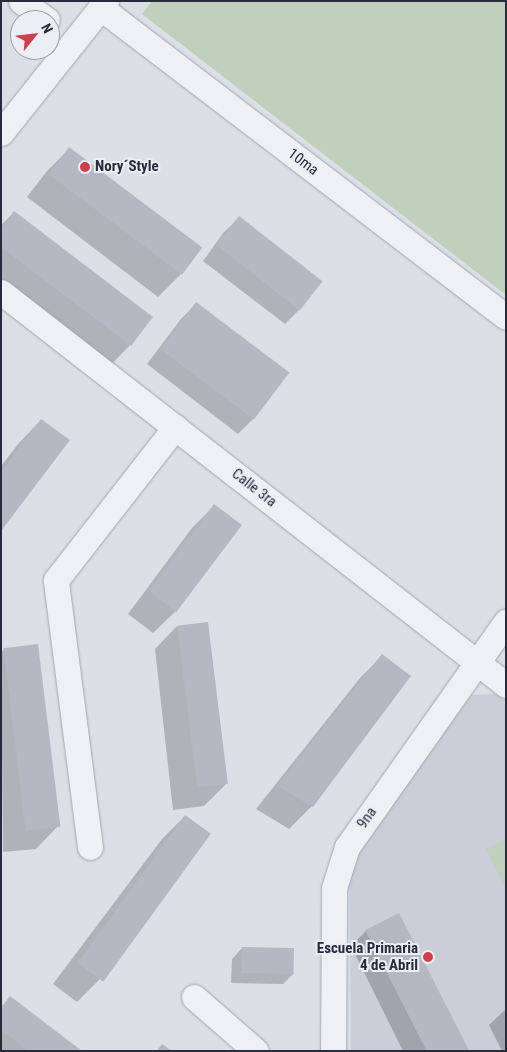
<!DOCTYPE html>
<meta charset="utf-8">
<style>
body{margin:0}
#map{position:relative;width:507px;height:1052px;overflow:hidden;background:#dbdfe6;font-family:"Roboto Condensed",sans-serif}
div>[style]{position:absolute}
.built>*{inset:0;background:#caced8}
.green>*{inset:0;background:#c0d0bd}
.shadow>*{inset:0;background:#0003}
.building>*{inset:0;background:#b3b8c2;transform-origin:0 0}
.roads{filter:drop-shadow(0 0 1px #a1a6b0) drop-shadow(0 0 1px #a1a6b0)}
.minor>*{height:25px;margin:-12.5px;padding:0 12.5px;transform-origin:12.5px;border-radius:12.5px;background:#eef0f4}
.dots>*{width:14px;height:14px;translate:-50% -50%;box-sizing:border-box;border:2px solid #ebeef4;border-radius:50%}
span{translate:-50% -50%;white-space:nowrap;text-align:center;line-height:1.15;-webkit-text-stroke:4px #ebeef4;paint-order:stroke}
.street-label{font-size:15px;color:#262c3c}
.poi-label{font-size:15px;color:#262c3c;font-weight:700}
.left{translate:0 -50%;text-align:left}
.right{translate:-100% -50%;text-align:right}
.frame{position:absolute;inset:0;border:2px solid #262c3c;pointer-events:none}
.north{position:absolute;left:10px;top:10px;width:50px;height:50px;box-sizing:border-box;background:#ebeef4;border:1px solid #9ca0aa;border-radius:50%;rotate:61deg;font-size:14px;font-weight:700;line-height:20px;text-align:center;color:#262c3c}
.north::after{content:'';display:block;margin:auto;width:18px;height:22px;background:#cc3f4c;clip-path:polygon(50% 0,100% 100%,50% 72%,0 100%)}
</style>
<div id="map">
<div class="built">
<div style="clip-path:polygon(499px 694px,506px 700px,506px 1051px,351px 1051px,349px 864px,471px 695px)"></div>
</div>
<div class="green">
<div style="clip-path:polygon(152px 1px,506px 1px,506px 295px,142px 14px)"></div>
<div style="clip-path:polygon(506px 839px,506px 889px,486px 849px)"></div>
</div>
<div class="shadow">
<div style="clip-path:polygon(69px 149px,200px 248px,180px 275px,158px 297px,27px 197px,47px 171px)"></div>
<div style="clip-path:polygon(14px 213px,130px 345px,108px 368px,1px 286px,1px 225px)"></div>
<div style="clip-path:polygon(239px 218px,321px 281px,300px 309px,285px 324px,203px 261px,224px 232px)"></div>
<div style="clip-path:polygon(196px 304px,287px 373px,253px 419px,238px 434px,147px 364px,181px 319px)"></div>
<div style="clip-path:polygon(41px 420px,1px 528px,1px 466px,19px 443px)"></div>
<div style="clip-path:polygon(214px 506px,176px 611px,153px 633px,128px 614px,192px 528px)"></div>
<div style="clip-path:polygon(177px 626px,226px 784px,204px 806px,173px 810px,155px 649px)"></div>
<div style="clip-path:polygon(4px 650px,58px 826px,36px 849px,3px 852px,1px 652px)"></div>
<div style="clip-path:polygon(382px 656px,312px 806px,289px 829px,256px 809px,360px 678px)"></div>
<div style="clip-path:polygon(185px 816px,209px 834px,99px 980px,77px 1002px,53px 984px,162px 839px)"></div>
<div style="clip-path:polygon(366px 931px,467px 1051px,403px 1051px,351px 946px)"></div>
<div style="clip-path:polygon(242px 948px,293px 974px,283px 984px,231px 983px,232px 959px)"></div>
<div style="clip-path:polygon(11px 998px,80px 1051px,1px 1051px,1px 1007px)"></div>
<div style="clip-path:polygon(506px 1009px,506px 1051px,502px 1051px,489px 1025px)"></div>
</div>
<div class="building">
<div style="left:69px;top:147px;width:167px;height:34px;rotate:37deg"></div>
<div style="clip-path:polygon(14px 211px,153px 317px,131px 346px,1px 247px,1px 228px)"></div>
<div style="left:239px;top:216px;width:106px;height:37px;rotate:38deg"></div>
<div style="left:196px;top:302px;width:117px;height:59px;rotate:37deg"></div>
<div style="clip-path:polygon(41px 419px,70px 440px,1px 531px,1px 472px)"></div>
<div style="left:214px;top:504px;width:35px;height:109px;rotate:37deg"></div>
<div style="left:208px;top:622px;width:163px;height:31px;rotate:83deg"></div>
<div style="left:38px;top:644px;width:184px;height:35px;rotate:83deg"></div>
<div style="clip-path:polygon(382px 654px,411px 676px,313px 807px,277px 786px)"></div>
<div style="left:185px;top:815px;width:32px;height:183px;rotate:36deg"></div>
<div style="left:399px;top:913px;width:154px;height:38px;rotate:63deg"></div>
<div style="left:242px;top:947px;width:52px;height:26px;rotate:1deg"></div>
<div style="clip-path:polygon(10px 996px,82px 1051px,28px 1051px,1px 1030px,1px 1008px)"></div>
<div style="clip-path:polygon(162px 1044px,172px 1051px,157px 1051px)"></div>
</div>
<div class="roads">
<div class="minor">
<div style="left:21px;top:1px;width:32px;rotate:36deg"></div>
<div style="left:101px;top:8px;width:509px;rotate:37.34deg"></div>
<div style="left:1px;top:133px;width:169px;rotate:-51.5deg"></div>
<div style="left:1px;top:292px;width:640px;rotate:37.89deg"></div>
<div style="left:90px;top:847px;width:269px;rotate:-97.3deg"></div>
<div style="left:56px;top:580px;width:194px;rotate:-52.1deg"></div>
<div style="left:194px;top:997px;width:82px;rotate:41.1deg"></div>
<div style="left:333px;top:1051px;width:163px;rotate:-89.6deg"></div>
<div style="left:334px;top:888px;width:43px;rotate:-72.4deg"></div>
<div style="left:347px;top:847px;width:276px;rotate:-54.8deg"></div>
</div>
</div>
<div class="dots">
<div style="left:85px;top:167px;background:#cc3f4c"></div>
<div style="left:428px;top:957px;background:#cc3f4c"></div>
</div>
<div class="street-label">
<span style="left:303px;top:162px;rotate:37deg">10ma</span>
<span style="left:254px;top:488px;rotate:38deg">Calle 3ra</span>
<span style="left:367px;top:818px;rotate:-55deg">9na</span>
</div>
<div class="poi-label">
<span class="left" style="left:95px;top:167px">Nory´Style</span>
<span class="right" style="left:418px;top:957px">Escuela Primaria<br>4 de Abril</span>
</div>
<div class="frame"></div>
<div class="north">N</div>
</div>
